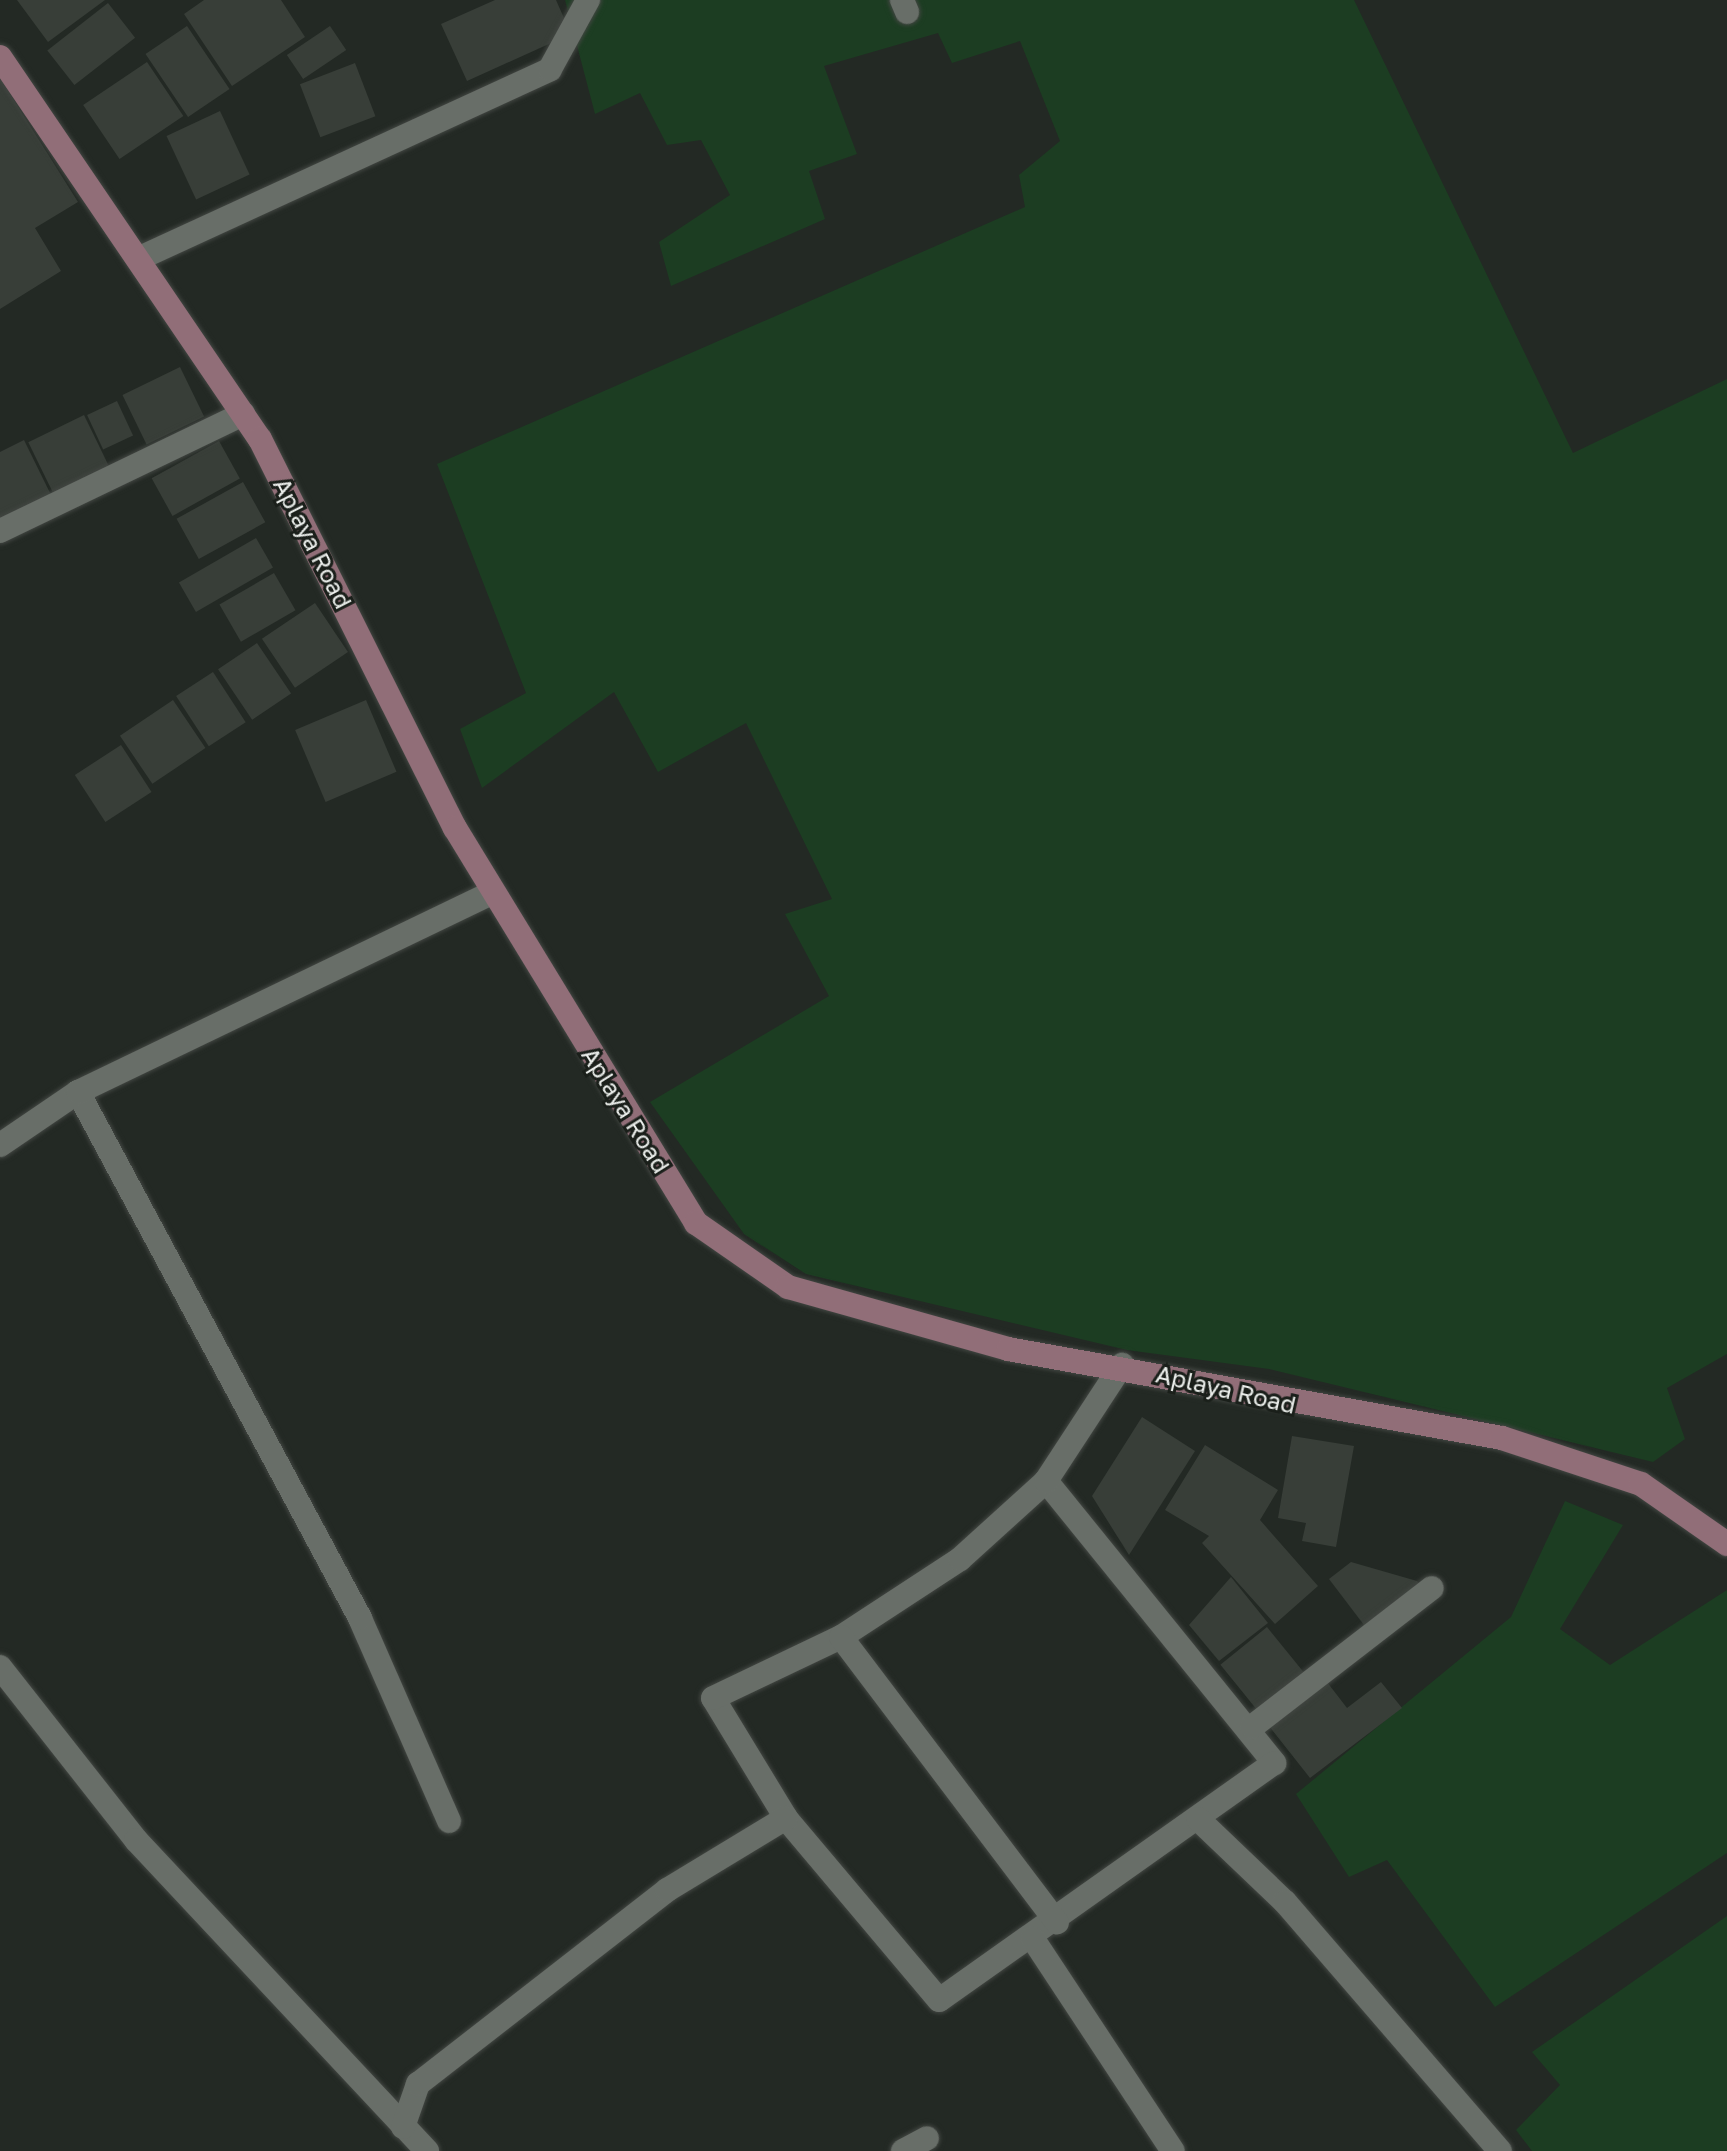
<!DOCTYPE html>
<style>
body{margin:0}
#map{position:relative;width:1727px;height:2151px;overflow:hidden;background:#232924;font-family:"Golos Text",sans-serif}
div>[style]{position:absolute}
.green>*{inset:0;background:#1c3d22}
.building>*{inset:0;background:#383e38;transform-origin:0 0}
.roads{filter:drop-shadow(0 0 2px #424642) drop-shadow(0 0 2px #424642)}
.street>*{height:24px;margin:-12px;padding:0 12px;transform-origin:12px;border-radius:12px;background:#686e68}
.secondary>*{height:24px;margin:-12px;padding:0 12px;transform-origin:12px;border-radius:12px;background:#916e78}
span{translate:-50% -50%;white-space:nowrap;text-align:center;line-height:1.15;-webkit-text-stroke:6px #1a1f1a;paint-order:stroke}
.street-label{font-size:24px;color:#e9ece9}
</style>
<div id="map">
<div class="green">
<div style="clip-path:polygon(565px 0,1354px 0,1573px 453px,1727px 379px,1727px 1354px,1667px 1388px,1685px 1439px,1653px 1462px,1269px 1369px,1127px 1350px,806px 1274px,744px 1234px,650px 1102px,829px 996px,785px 914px,832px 899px,746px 723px,658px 772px,614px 692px,482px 788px,460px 729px,526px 693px,437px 464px,1025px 207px,1019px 175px,1060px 141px,1020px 41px,952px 63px,938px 33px,824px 66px,857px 154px,809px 171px,825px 219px,671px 286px,659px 242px,730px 195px,701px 140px,667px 145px,640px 93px,595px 114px)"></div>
<div style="clip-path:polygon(1565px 1501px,1623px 1525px,1560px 1629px,1610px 1665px,1727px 1590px,1727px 1853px,1495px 2007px,1387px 1860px,1349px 1877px,1296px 1794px,1511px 1617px)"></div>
<div style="clip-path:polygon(1727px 1916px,1727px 2151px,1532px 2151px,1516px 2130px,1560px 2085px,1532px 2052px)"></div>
</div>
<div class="building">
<div style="clip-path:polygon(17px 0,105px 0,48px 42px)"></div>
<div style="clip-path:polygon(204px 0,281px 0,305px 37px,232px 86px,184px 14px)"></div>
<div style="clip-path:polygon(495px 0,556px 0,571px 34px,467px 81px,441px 24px)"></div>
<div style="left:108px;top:3px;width:44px;height:77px;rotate:52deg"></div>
<div style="left:187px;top:26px;width:76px;height:50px;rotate:56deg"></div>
<div style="left:330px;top:26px;width:29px;height:52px;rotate:56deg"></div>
<div style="left:147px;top:62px;width:65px;height:77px;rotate:56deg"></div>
<div style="left:355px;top:63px;width:57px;height:59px;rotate:69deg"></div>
<div style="clip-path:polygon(0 78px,78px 202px,35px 228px,61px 271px,0 309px)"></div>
<div style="left:220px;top:111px;width:70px;height:59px;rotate:65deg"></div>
<div style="left:180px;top:367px;width:55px;height:64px;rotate:64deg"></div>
<div style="left:117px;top:401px;width:38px;height:33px;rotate:65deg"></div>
<div style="left:84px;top:415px;width:60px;height:62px;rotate:64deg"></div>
<div style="clip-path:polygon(24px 440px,51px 495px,0 520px,0 452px)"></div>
<div style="left:219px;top:441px;width:43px;height:77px;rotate:61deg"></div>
<div style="left:243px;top:482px;width:46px;height:76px;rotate:61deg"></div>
<div style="left:256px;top:538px;width:34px;height:89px;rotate:60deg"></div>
<div style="left:274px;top:573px;width:43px;height:63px;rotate:60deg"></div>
<div style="left:315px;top:603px;width:59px;height:64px;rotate:56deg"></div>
<div style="left:257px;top:643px;width:61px;height:47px;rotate:56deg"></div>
<div style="left:213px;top:672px;width:60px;height:44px;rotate:57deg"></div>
<div style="left:173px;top:700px;width:58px;height:64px;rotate:56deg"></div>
<div style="left:366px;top:700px;width:78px;height:77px;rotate:67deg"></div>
<div style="left:121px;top:745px;width:56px;height:55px;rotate:57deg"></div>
<div style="clip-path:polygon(1142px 1417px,1195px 1451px,1129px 1555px,1092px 1496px)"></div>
<div style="clip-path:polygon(1292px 1436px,1354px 1446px,1336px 1547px,1302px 1541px,1306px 1523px,1278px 1518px)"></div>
<div style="clip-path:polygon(1205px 1445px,1278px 1490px,1260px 1520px,1318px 1586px,1275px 1624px,1202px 1543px,1209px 1536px,1165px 1510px)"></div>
<div style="clip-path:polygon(1351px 1562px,1417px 1581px,1423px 1588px,1367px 1629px,1329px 1579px)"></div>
<div style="clip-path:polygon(1231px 1577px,1268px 1623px,1219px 1661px,1189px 1625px)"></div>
<div style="left:1267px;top:1627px;width:58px;height:60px;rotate:51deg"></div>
<div style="clip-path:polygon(1327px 1682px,1347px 1708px,1381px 1682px,1402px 1708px,1310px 1778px,1269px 1726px)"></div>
</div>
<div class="roads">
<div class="street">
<div style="left:902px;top:0;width:13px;rotate:67deg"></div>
<div style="left:140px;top:258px;width:451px;rotate:-24.7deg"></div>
<div style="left:550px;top:69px;width:79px;rotate:-61.2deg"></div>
<div style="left:0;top:531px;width:270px;rotate:-25.7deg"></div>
<div style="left:0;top:1145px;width:94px;rotate:-34.2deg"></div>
<div style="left:1046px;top:1481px;width:363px;rotate:51deg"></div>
<div style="left:1274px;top:1763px;width:410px;rotate:144.7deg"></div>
<div style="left:939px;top:2000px;width:238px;rotate:-130.1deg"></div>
<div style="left:786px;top:1818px;width:140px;rotate:-121.3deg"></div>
<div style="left:713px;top:1698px;width:142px;rotate:-25.5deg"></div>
<div style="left:841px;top:1637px;width:142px;rotate:-33.2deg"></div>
<div style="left:960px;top:1559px;width:116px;rotate:-42.2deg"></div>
<div style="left:1046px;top:1481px;width:139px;rotate:-56.8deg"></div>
<div style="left:841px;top:1637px;width:358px;rotate:52.9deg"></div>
<div style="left:0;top:1667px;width:220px;rotate:51.8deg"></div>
<div style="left:136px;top:1840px;width:426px;rotate:46.9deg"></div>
<div style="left:1252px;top:1727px;width:227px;rotate:-37.7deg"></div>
<div style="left:1198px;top:1819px;width:120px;rotate:43.7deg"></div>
<div style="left:1285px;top:1902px;width:329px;rotate:49.2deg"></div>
<div style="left:449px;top:1821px;width:222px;rotate:-113.7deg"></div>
<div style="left:360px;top:1618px;width:597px;rotate:-118.2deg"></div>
<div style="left:78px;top:1092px;width:458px;rotate:-25.7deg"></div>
<div style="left:1033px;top:1939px;width:254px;rotate:56.6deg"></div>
<div style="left:403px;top:2127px;width:46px;rotate:-70.8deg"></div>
<div style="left:418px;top:2084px;width:316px;rotate:-37.9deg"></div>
<div style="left:667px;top:1890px;width:139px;rotate:-31.2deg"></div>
<div style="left:903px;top:2151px;width:27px;rotate:-28deg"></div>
</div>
<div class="secondary">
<div style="left:0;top:57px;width:462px;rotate:55.8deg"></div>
<div style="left:260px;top:439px;width:435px;rotate:63.4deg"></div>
<div style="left:455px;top:828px;width:463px;rotate:58.6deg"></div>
<div style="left:696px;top:1223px;width:112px;rotate:34.8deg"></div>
<div style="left:788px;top:1287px;width:229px;rotate:15.7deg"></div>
<div style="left:1008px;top:1349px;width:502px;rotate:10.21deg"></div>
<div style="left:1502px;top:1438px;width:146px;rotate:18.3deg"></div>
<div style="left:1641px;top:1484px;width:105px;rotate:34.9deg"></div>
</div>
</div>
<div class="street-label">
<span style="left:313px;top:543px;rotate:63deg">Aplaya Road</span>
<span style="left:626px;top:1110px;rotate:58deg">Aplaya Road</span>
<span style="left:1226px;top:1389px;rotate:13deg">Aplaya Road</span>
</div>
</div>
